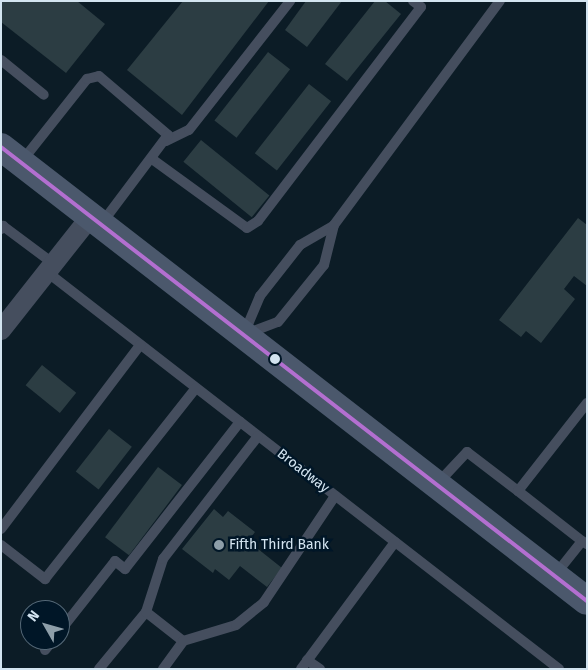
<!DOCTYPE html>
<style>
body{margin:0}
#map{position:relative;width:588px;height:670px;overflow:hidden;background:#0c1c26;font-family:"Fira Sans",sans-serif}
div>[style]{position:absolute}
.building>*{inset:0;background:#2c3d43;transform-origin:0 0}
.service>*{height:10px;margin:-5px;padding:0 5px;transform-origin:5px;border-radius:5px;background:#454e5e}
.minor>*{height:20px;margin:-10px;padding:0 10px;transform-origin:10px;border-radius:10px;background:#454e5e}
.primary>*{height:28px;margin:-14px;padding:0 14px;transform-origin:14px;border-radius:14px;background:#4b586c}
.bus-1>*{height:4px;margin:-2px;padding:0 2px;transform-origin:2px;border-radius:2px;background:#b36fd0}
.dots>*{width:14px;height:14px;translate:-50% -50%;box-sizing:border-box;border:2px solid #001627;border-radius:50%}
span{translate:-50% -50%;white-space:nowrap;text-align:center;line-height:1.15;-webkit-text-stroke:5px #001627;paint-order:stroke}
.street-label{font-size:14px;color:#d3e4f0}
.poi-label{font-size:14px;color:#d3e4f0}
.left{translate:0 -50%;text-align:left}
.frame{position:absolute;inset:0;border:2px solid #d3e4f0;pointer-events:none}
.north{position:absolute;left:20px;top:600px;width:50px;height:50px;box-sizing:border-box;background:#001627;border:1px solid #546877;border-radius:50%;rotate:308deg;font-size:14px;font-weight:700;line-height:20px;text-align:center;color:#d3e4f0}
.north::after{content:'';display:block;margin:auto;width:18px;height:22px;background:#8d9ea9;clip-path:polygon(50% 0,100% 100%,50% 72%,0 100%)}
</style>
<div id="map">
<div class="building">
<div style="clip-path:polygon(1px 1px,77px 1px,105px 24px,66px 73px,1px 22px)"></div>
<div style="clip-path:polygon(183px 1px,269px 1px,182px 115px,127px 70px)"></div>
<div style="clip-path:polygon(306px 1px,342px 1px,307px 47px,285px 30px)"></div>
<div style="clip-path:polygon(375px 1px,385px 1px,401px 14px,347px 81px,325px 64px)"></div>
<div style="left:268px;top:52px;width:28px;height:87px;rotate:38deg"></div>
<div style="left:309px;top:84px;width:28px;height:88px;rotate:38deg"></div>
<div style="left:201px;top:140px;width:88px;height:28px;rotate:39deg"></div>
<div style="clip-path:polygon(578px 218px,587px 225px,587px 286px,574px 276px,564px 289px,575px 299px,541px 343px,526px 331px,521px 337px,499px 320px)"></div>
<div style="left:42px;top:365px;width:44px;height:26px;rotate:39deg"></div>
<div style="left:109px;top:429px;width:29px;height:54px;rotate:38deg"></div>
<div style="left:158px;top:467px;width:30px;height:88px;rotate:37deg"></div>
<div style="clip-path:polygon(214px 509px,223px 517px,228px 511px,255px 532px,248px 541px,282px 568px,267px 587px,240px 566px,229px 580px,215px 569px,213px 573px,182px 549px)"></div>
</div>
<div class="service">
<div style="left:1px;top:60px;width:55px;rotate:39.1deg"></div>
<div style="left:166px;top:141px;width:25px;rotate:-26deg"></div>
<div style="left:189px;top:130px;width:164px;rotate:-51.9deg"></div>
<div style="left:152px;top:159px;width:117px;rotate:36deg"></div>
<div style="left:247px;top:228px;width:13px;rotate:-32deg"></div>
<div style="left:258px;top:221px;width:269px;rotate:-52.7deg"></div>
<div style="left:421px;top:7px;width:10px;rotate:-143deg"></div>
<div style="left:22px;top:161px;width:105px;rotate:-51.6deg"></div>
<div style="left:87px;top:79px;width:12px;rotate:-14deg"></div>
<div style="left:99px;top:76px;width:91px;rotate:40.5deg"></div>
<div style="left:168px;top:135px;width:110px;rotate:126.9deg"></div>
<div style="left:1px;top:229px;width:4px;rotate:-56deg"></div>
<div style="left:3px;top:226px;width:64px;rotate:36.7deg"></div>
<div style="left:47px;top:272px;width:648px;rotate:37.79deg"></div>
<div style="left:244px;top:334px;width:41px;rotate:-67.2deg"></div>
<div style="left:260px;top:296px;width:65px;rotate:-51.9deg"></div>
<div style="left:300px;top:245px;width:39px;rotate:-30deg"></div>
<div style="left:334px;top:225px;width:279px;rotate:-53.5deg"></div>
<div style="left:246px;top:334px;width:34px;rotate:-21deg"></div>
<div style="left:278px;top:322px;width:73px;rotate:-51.1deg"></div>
<div style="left:324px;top:265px;width:41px;rotate:-76deg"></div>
<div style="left:437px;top:484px;width:44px;rotate:-46.8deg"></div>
<div style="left:467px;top:452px;width:64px;rotate:37.4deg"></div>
<div style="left:518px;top:491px;width:112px;rotate:-51.9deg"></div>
<div style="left:518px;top:491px;width:81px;rotate:38deg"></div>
<div style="left:1px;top:529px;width:231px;rotate:-52.9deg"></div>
<div style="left:1px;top:545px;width:56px;rotate:37.7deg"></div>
<div style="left:45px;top:579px;width:243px;rotate:-51.7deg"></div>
<div style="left:555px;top:575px;width:43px;rotate:-51.5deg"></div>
<div style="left:582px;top:541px;width:6px;rotate:31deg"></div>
<div style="left:146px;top:612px;width:47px;rotate:38.1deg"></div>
<div style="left:60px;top:631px;width:89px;rotate:-51.8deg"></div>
<div style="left:115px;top:561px;width:13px;rotate:39deg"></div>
<div style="left:125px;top:569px;width:187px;rotate:-52deg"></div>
<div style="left:45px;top:650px;width:13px;rotate:-51deg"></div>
<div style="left:307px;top:660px;width:16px;rotate:35deg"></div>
<div style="left:99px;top:669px;width:74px;rotate:-50.5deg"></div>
<div style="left:146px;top:612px;width:56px;rotate:-72.2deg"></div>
<div style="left:163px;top:559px;width:155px;rotate:-52.3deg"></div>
<div style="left:163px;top:669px;width:34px;rotate:-54deg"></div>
<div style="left:183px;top:641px;width:55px;rotate:-16.8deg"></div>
<div style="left:236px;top:625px;width:36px;rotate:-39deg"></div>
<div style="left:264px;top:602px;width:128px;rotate:-56.2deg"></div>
<div style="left:301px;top:669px;width:158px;rotate:-53.5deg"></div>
</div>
<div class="minor">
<div style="left:1px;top:330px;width:145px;rotate:-51.7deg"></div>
</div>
<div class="primary">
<div style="left:1px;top:147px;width:741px;rotate:37.77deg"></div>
</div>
<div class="bus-1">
<div style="left:1px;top:147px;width:741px;rotate:37.77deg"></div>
</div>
<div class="dots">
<div style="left:275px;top:359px;background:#d3e4f0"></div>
<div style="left:219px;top:545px;background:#8d9ea9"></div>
</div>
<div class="street-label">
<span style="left:303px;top:471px;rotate:38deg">Broadway</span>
</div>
<div class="poi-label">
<span class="left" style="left:229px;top:545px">Fifth Third Bank</span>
</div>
<div class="frame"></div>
<div class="north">N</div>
</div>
